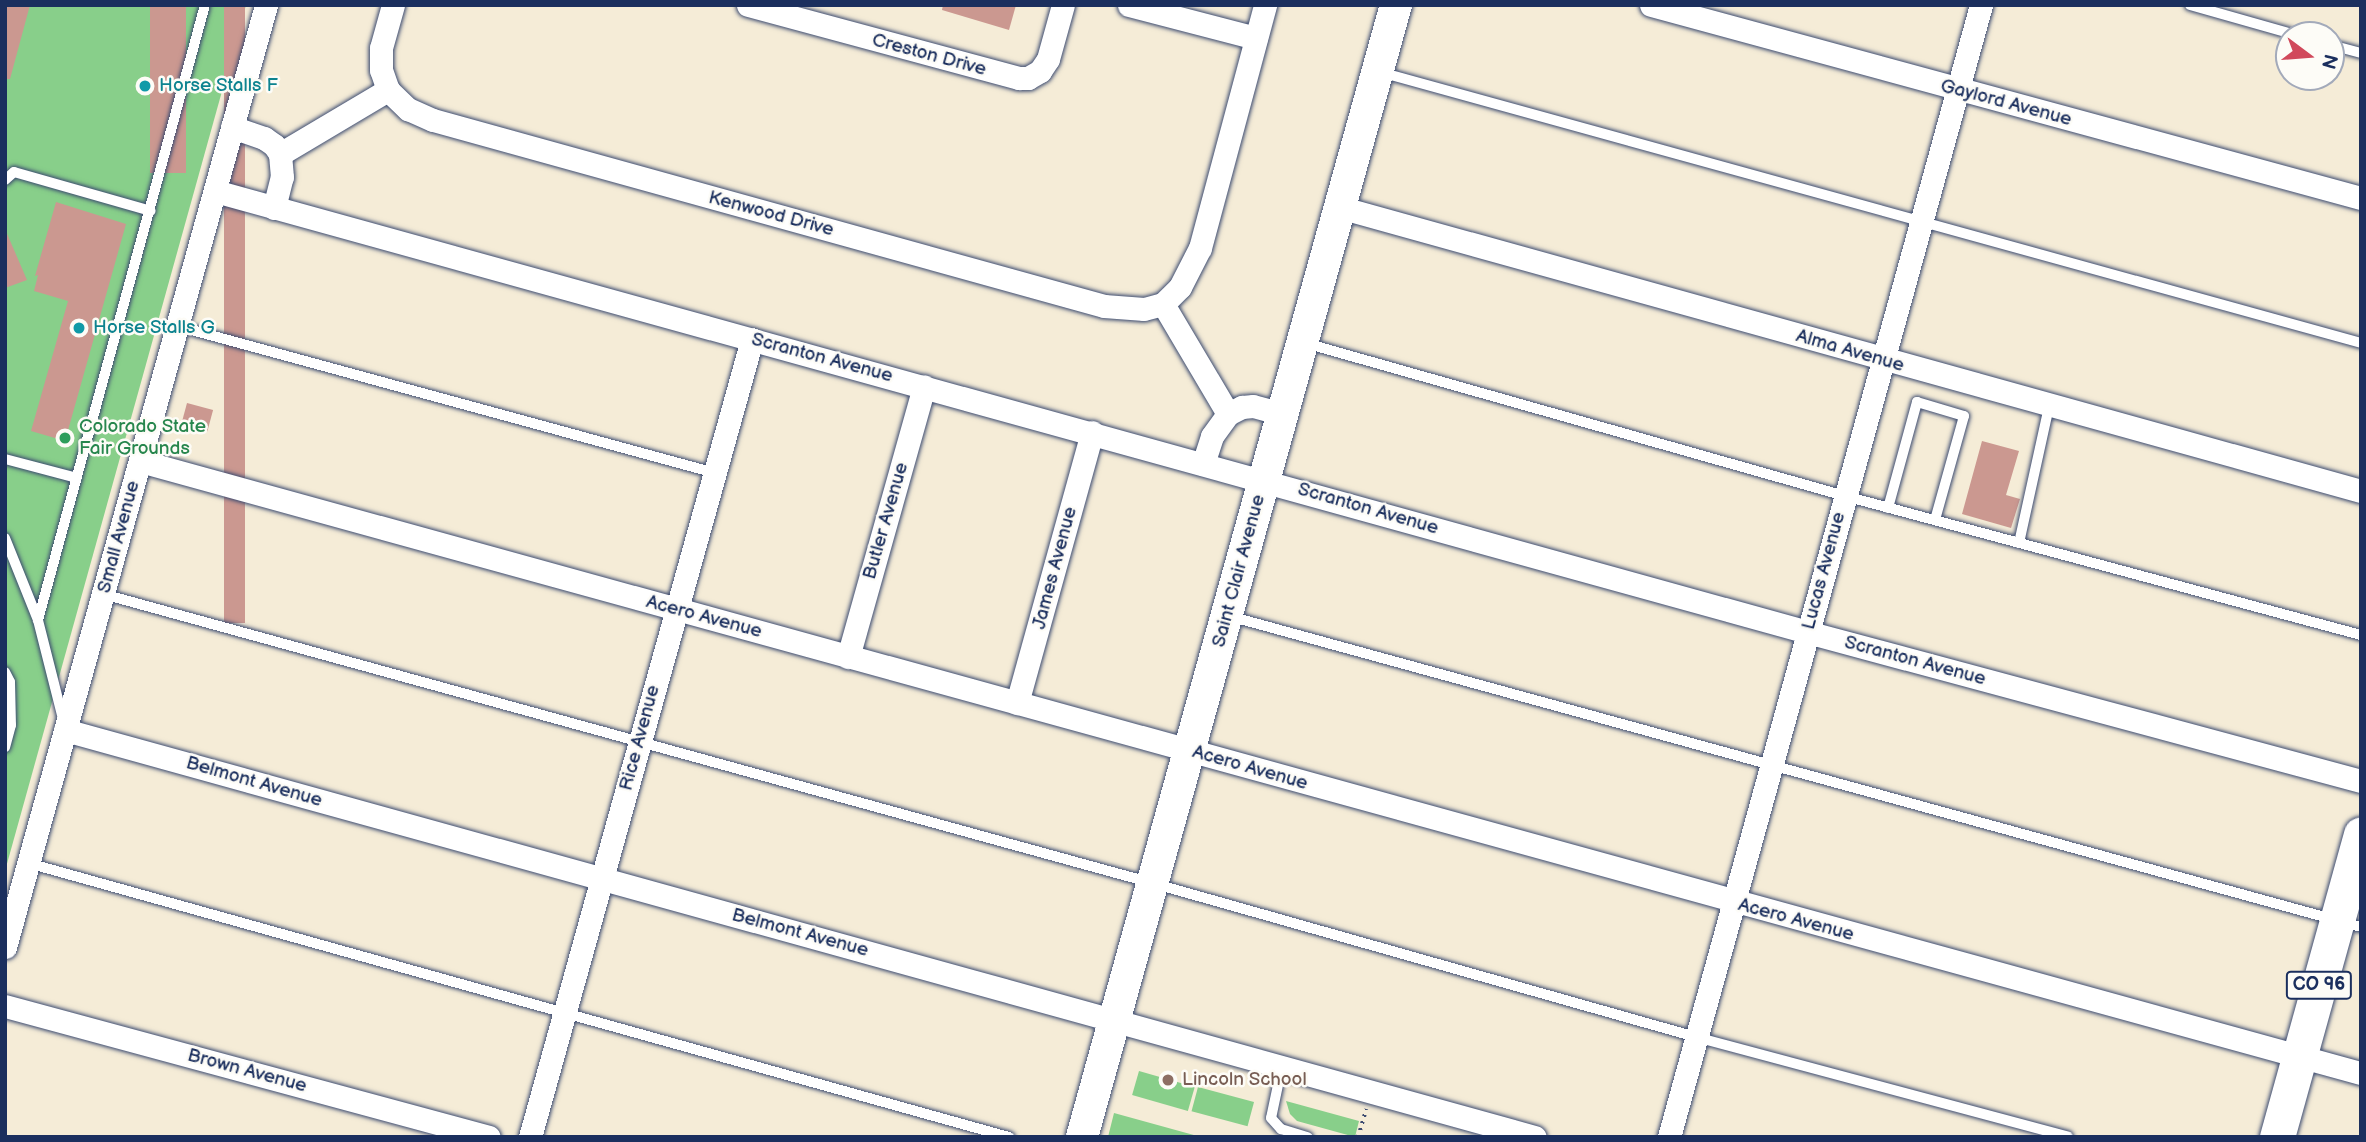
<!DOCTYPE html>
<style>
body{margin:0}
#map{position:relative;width:2366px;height:1142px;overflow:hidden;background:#f5ecd7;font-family:"Balsamiq Sans",sans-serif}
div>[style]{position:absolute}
.green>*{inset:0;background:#88cf8a;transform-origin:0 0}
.building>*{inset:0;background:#cb9890;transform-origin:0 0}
.path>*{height:3.5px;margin-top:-1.75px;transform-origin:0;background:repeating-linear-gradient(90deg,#3c4b70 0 2px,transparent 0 7px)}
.roads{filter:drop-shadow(0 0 2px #3c4b70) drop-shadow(0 0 2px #3c4b70)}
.lane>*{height:10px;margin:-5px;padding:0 5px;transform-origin:5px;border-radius:5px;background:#fff}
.street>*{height:23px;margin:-11.5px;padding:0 11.5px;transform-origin:11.5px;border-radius:11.5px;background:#fff}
.secondary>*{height:32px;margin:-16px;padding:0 16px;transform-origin:16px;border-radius:16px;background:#fff}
.primary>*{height:35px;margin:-17.5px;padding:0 17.5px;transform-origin:17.5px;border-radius:17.5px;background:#fff}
.dots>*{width:19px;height:19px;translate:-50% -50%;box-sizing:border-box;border:4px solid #fdfcf7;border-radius:50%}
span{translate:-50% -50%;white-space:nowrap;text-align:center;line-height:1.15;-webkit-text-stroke:5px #fdfcf7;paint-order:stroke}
.shield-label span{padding:2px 5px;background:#fdfcf7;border:2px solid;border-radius:5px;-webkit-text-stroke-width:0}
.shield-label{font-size:18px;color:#1b2f5e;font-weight:700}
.street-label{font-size:19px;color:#1b2f5e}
.culture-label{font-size:19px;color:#0d838f}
.left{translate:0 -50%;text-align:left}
.leisure-label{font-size:19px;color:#27864d}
.education-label{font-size:19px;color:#785e54}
.frame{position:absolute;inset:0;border:7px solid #1b2f5e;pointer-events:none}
.north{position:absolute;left:2275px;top:21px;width:70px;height:70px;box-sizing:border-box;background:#fdfcf7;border:2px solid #a3aaba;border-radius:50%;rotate:106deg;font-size:19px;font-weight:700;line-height:28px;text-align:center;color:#1b2f5e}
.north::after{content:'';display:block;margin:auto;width:24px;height:32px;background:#d1495b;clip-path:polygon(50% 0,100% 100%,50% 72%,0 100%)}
</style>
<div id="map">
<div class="green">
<div style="clip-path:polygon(5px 5px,246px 5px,5px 871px)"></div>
<div style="left:1139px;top:1071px;width:58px;height:25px;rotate:16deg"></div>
<div style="left:1198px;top:1087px;width:58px;height:25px;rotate:15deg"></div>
<div style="clip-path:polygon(1286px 1101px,1359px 1121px,1355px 1137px,1297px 1121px,1290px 1114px)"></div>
<div style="clip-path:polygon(1114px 1113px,1201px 1137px,1108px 1137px)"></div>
</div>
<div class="building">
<div style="clip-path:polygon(5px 5px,30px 5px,10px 79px,5px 79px)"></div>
<div style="left:150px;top:5px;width:36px;height:168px"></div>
<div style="left:224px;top:5px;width:21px;height:618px"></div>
<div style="clip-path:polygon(943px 5px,1016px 5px,1009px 30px,942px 10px)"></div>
<div style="clip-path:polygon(56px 202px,126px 224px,65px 441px,31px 431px,68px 301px,34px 291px,38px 275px,35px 276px)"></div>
<div style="clip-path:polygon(5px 229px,27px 280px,5px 288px)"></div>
<div style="left:187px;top:403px;width:27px;height:22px;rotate:15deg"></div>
<div style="clip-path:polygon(1982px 441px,2019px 451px,2006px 495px,2020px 499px,2011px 528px,1962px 514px)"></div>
</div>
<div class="path">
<div style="left:1358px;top:1137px;width:29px;rotate:-74deg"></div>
</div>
<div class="roads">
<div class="lane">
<div style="left:2190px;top:5px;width:110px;rotate:15.8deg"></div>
<div style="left:2331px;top:45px;width:31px;rotate:15deg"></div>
<div style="left:1380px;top:72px;width:1018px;rotate:15.44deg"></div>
<div style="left:5px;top:180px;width:12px;rotate:-42deg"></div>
<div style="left:14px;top:172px;width:142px;rotate:15.9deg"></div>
<div style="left:177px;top:326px;width:558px;rotate:15.28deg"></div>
<div style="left:1305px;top:343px;width:561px;rotate:15.82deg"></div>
<div style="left:1845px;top:496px;width:534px;rotate:15.08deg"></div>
<div style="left:5px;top:459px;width:74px;rotate:14.8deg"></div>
<div style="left:1888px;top:508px;width:110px;rotate:-74.7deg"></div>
<div style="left:1917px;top:402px;width:49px;rotate:16.6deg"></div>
<div style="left:1964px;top:416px;width:108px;rotate:105.6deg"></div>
<div style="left:5px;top:538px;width:88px;rotate:68.1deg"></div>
<div style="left:2019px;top:543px;width:140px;rotate:-77.6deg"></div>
<div style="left:103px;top:594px;width:1088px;rotate:15.4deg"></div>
<div style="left:1152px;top:883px;width:565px;rotate:15.81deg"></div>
<div style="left:1696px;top:1037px;width:385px;rotate:15deg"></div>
<div style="left:1229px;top:616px;width:1174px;rotate:15.36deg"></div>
<div style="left:5px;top:672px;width:11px;rotate:63deg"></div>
<div style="left:10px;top:682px;width:43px;rotate:88.7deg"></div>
<div style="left:11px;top:725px;width:23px;rotate:105deg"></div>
<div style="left:63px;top:719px;width:102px;rotate:-104.2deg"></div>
<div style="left:38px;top:620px;width:637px;rotate:-74.81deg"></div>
<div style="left:28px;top:863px;width:1019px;rotate:15.61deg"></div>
<div style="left:1282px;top:1066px;width:53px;rotate:101.9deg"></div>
<div style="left:1271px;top:1118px;width:15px;rotate:48deg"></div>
<div style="left:1281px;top:1129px;width:28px;rotate:17deg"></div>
</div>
<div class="street">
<div style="left:748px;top:5px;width:281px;rotate:15.1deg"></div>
<div style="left:1019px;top:78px;width:9px"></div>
<div style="left:1028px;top:78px;width:14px;rotate:-30deg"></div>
<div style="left:1040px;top:71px;width:14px;rotate:-56deg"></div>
<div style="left:1048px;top:59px;width:56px;rotate:-74.5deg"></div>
<div style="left:1129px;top:5px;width:131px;rotate:14.6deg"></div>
<div style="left:1651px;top:5px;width:736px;rotate:15.21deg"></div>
<div style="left:388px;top:90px;width:28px;rotate:44deg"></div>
<div style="left:408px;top:109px;width:27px;rotate:24deg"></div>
<div style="left:433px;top:120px;width:696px;rotate:15.49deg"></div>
<div style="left:1104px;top:306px;width:40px;rotate:4.3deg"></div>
<div style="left:1144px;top:309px;width:20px;rotate:-15deg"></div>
<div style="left:1163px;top:304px;width:128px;rotate:59.4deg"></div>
<div style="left:1228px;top:414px;width:16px;rotate:-27deg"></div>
<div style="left:1242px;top:407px;width:11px;rotate:-5deg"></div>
<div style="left:1253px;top:406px;width:31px;rotate:15deg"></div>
<div style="left:232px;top:127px;width:34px;rotate:19deg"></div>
<div style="left:264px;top:138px;width:12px;rotate:35deg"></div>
<div style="left:274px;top:145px;width:11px;rotate:56deg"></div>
<div style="left:215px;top:191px;width:1652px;rotate:15.48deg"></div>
<div style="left:1807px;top:632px;width:574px;rotate:15.05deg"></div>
<div style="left:1339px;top:207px;width:1061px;rotate:15.53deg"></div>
<div style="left:274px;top:208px;width:32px;rotate:-76deg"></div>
<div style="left:282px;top:177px;width:23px;rotate:-95deg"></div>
<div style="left:280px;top:154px;width:126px;rotate:-30.7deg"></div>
<div style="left:388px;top:90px;width:21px;rotate:-109deg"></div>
<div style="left:381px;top:70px;width:22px;rotate:-90deg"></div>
<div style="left:381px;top:48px;width:45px;rotate:-74.4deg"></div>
<div style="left:1163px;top:304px;width:24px;rotate:-45deg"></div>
<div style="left:1180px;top:287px;width:44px;rotate:-62.9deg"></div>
<div style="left:1200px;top:248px;width:252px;rotate:-75deg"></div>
<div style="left:140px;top:461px;width:2304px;rotate:15.41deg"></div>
<div style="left:1203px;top:464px;width:29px;rotate:-72deg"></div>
<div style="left:1212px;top:436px;width:27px;rotate:-54deg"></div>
<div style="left:848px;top:657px;width:281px;rotate:-74.3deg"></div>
<div style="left:1017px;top:703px;width:281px;rotate:-74.5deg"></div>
<div style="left:65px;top:730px;width:1525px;rotate:15.48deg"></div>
<div style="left:5px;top:947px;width:977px;rotate:-74.51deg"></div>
<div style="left:5px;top:1006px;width:501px;rotate:15.14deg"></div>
<div style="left:530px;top:1137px;width:828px;rotate:-74.45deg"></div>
<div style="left:1669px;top:1137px;width:1174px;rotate:-74.59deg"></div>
</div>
<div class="secondary">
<div style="left:1082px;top:1137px;width:1175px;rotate:-74.5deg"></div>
</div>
<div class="primary">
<div style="left:2277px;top:1137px;width:314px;rotate:-74.5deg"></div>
</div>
</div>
<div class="dots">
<div style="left:145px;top:86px;background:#0f9aa8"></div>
<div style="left:79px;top:328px;background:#0f9aa8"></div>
<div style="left:65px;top:438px;background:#2e9e5b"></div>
<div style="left:1168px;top:1080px;background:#8d6e63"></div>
</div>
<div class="shield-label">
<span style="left:2319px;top:985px">CO 96</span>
</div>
<div class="street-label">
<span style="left:929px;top:55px;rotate:15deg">Creston Drive</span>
<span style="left:2006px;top:103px;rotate:15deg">Gaylord Avenue</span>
<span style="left:771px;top:214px;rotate:15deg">Kenwood Drive</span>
<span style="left:1850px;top:351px;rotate:16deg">Alma Avenue</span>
<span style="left:822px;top:358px;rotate:15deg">Scranton Avenue</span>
<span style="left:1368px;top:509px;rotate:16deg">Scranton Avenue</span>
<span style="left:886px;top:521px;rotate:-74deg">Butler Avenue</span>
<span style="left:119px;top:537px;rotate:-75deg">Small Avenue</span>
<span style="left:1055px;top:568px;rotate:-75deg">James Avenue</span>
<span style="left:1239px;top:571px;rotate:-75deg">Saint Clair Avenue</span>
<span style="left:1824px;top:571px;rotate:-75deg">Lucas Avenue</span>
<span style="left:704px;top:617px;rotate:15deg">Acero Avenue</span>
<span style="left:1915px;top:661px;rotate:15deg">Scranton Avenue</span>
<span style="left:640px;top:738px;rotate:-75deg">Rice Avenue</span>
<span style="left:1250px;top:768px;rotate:16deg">Acero Avenue</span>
<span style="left:254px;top:782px;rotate:16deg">Belmont Avenue</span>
<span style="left:1796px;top:920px;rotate:15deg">Acero Avenue</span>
<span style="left:800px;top:933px;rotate:15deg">Belmont Avenue</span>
<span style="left:247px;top:1071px;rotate:15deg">Brown Avenue</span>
</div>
<div class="culture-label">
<span class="left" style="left:159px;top:86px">Horse Stalls F</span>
<span class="left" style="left:93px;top:328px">Horse Stalls G</span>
</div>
<div class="leisure-label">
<span class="left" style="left:79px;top:438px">Colorado State<br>Fair Grounds</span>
</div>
<div class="education-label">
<span class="left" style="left:1182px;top:1080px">Lincoln School</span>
</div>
<div class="frame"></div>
<div class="north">N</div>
</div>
